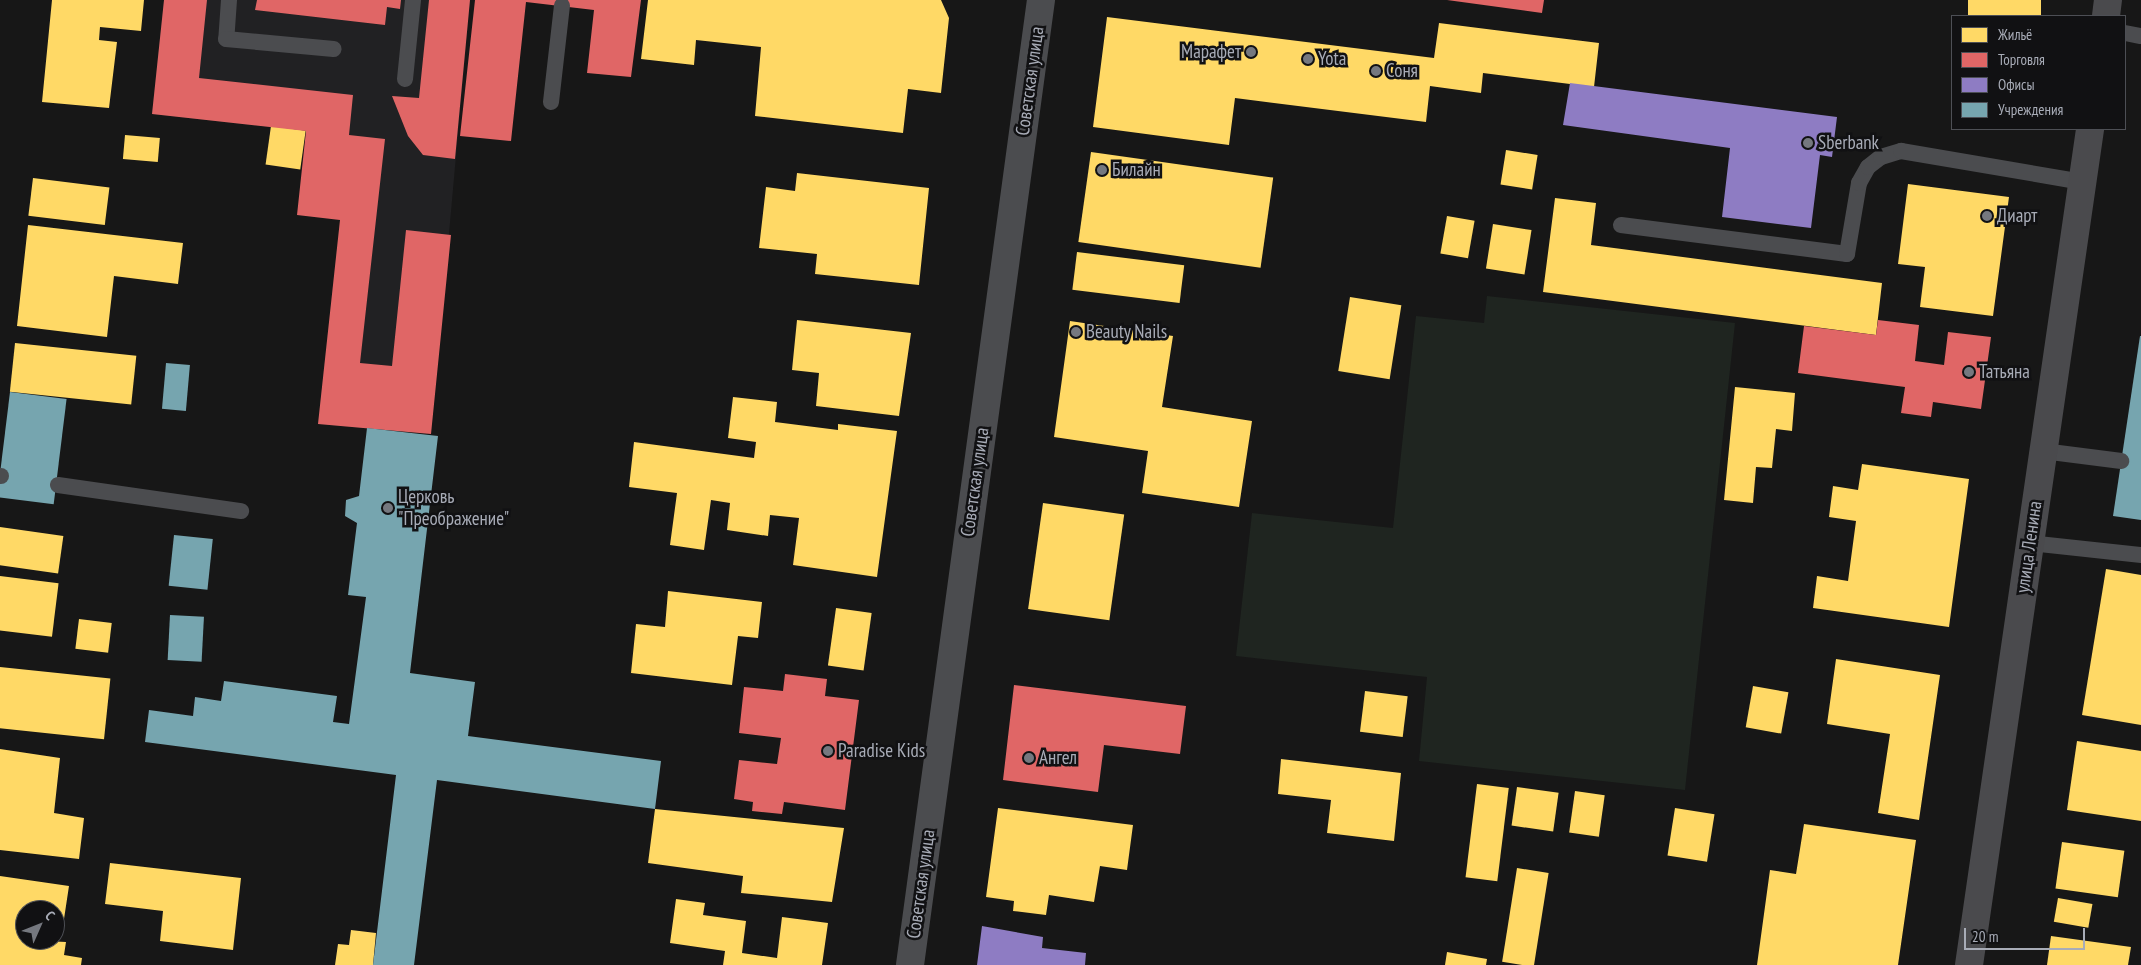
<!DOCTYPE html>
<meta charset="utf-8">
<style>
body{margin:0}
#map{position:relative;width:2141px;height:965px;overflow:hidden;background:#171717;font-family:"PT Sans Narrow",sans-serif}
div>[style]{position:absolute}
.built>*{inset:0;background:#212123}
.green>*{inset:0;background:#1f2520}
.homes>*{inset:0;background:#ffd966;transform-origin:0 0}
.shops>*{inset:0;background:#e06666}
.offices>*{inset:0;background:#8e7cc3}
.public>*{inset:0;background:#76a5af;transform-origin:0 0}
.lane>*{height:16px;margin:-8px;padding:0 8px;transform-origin:8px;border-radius:8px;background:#4b4c4f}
.street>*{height:28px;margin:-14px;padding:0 14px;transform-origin:14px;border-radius:14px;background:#4b4c4f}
.secondary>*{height:28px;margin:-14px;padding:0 14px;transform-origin:14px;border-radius:14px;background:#4a4a4d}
.dots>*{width:14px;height:14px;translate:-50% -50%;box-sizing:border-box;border:2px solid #111113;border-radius:50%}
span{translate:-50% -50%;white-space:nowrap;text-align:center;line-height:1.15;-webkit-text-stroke:5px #111113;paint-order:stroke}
.poi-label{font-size:19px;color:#a8acb7}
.right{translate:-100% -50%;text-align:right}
.left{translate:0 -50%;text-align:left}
.street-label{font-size:19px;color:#a8acb7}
.legend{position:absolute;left:1951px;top:15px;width:175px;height:115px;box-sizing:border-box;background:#111113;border:1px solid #4d4f55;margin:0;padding:6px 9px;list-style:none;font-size:15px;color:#a8acb7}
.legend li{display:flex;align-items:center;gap:10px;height:25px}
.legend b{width:25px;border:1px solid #4d4f55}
.north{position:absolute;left:15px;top:900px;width:50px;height:50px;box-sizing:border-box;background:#111113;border:1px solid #4d4f55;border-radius:50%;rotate:46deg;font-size:14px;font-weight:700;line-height:20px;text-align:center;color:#a8acb7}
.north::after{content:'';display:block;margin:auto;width:18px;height:22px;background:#75787f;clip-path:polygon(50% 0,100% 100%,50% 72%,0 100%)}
.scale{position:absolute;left:1964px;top:928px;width:121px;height:22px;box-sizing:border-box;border:2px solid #a8acb7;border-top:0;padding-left:6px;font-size:15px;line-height:18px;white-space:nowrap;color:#a8acb7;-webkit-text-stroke:4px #111113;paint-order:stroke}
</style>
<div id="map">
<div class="built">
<div style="clip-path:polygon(164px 0,470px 0,431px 434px,318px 424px,340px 220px,306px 131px,152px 114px)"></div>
</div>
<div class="green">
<div style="clip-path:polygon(1487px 296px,1735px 323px,1685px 790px,1419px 761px,1427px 677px,1236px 656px,1252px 513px,1393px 528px,1416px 316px,1484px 323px)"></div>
</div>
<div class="homes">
<div style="clip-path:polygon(52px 0,144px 0,141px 31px,100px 27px,99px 40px,117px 42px,109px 108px,42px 102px)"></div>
<div style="clip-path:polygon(648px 0,941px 0,949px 18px,941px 93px,908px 89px,903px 133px,755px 116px,761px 47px,696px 40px,694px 65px,641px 59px)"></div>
<div style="left:1968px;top:0;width:73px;height:16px"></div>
<div style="clip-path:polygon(1107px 17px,1434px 58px,1439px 23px,1599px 43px,1594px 87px,1483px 73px,1481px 93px,1430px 86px,1426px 122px,1235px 98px,1229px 145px,1093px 127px)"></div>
<div style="left:271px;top:126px;width:35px;height:39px;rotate:8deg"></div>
<div style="left:125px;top:135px;width:35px;height:24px;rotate:5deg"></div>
<div style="left:1506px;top:150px;width:32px;height:35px;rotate:9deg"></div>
<div style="left:1091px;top:152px;width:184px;height:91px;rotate:8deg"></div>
<div style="clip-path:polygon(797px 173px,929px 188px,919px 285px,815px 274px,817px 254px,759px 248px,766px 187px,795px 191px)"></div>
<div style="left:33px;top:178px;width:77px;height:38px;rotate:7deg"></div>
<div style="clip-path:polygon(1908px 184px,2009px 197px,1993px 316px,1920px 307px,1925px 267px,1898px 264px)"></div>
<div style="clip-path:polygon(1555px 198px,1596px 203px,1591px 245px,1882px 283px,1876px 335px,1543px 292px)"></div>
<div style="left:1447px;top:216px;width:28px;height:38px;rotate:10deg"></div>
<div style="left:1493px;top:224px;width:39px;height:45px;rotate:9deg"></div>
<div style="clip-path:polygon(28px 225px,183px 243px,178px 284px,114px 276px,107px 337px,17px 326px)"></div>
<div style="left:1077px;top:252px;width:108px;height:38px;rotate:7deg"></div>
<div style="left:1350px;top:297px;width:52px;height:75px;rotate:9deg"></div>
<div style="clip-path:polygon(797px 320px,911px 333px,899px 416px,816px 406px,819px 373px,792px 370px)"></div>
<div style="clip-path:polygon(1070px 321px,1173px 336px,1162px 407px,1252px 421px,1239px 507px,1142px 493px,1148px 451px,1054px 437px)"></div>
<div style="left:15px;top:343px;width:122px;height:49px;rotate:6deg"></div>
<div style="clip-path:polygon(1735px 387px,1795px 393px,1792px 431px,1776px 429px,1772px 468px,1756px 467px,1753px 503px,1724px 500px)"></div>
<div style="clip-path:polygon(733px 397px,777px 402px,775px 422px,838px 430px,838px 424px,897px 431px,877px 577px,793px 565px,799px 518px,770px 515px,768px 536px,727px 530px,730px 503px,711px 500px,704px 550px,670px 545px,677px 493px,629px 487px,634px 442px,754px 458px,756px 442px,728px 438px)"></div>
<div style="clip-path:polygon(1862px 464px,1969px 479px,1949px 627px,1813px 608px,1817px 576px,1848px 581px,1856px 521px,1829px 517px,1833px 486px,1858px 490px)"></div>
<div style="left:1043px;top:503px;width:82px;height:107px;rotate:8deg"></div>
<div style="left:0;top:527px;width:64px;height:38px;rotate:8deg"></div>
<div style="clip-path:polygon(2106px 569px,2141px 575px,2141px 725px,2082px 715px)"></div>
<div style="left:0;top:576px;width:59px;height:54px;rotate:7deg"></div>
<div style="clip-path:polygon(668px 591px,762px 602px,758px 638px,738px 636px,732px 685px,631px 673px,636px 624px,665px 627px)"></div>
<div style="left:836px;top:608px;width:36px;height:58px;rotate:8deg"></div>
<div style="left:79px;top:619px;width:33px;height:30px;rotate:7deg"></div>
<div style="clip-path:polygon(1836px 659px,1940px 675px,1919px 820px,1878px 813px,1890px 734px,1827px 724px)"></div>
<div style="left:0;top:667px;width:111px;height:61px;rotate:6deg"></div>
<div style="left:1753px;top:686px;width:36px;height:42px;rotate:10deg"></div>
<div style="left:1365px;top:691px;width:43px;height:41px;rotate:7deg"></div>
<div style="clip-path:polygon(2077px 741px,2141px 751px,2141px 821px,2067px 810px)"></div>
<div style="clip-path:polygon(0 749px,60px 758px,54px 813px,84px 818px,79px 859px,0 850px)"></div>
<div style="clip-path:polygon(1281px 759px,1401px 773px,1394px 841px,1327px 833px,1331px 800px,1278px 794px)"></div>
<div style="left:1477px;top:784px;width:32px;height:94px;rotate:7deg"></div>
<div style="left:1517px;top:787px;width:42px;height:39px;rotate:8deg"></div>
<div style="left:1575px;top:791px;width:30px;height:42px;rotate:8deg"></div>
<div style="clip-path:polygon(998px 808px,1133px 825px,1127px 870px,1100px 866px,1094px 902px,1049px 895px,1046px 915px,1013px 911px,1014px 901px,986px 897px)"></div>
<div style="left:1675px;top:808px;width:40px;height:48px;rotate:9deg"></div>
<div style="clip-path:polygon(655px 809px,844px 828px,832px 902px,741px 893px,743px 876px,648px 863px)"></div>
<div style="clip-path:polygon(1804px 824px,1916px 840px,1898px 965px,1757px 965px,1770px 870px,1796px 874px)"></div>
<div style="left:2062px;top:842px;width:63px;height:47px;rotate:8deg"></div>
<div style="clip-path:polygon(110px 863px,241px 878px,233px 950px,160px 941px,163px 911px,105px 904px)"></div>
<div style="left:1517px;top:868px;width:32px;height:95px;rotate:9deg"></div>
<div style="clip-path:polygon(0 876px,69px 886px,64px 919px,55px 918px,55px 910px,25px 910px,25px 940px,66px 942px,64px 955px,82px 958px,81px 965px,0 965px)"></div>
<div style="left:2058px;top:898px;width:35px;height:24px;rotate:10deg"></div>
<div style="clip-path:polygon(676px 899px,705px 903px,703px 915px,746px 921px,742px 953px,777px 958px,782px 917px,828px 923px,822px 965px,723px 965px,725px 951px,670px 943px)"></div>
<div style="clip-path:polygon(351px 930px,376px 933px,373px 965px,335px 965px,338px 944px,349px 945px)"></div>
<div style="clip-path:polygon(2051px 936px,2131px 947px,2128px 965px,2047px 965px)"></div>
<div style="clip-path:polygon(1447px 952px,1487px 959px,1486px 965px,1445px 965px)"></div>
</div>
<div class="shops">
<div style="clip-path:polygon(164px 0,207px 0,199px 78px,353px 95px,349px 135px,385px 139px,360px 363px,392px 366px,406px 230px,451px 235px,431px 434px,318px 424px,340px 220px,297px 215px,306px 131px,152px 114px)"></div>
<div style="clip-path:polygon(257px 0,401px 0,400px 9px,387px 7px,385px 25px,255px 10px)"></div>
<div style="clip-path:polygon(429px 0,470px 0,455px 159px,423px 155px,408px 136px,392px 96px,419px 98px)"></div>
<div style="clip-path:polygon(475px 0,641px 0,631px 77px,587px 73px,594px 10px,526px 2px,511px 141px,460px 136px)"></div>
<div style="clip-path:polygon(1447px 0,1544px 0,1542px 13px)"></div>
<div style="clip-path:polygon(1878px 320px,1919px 325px,1915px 361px,1944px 365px,1948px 332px,1991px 337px,1981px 409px,1933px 402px,1931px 417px,1901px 413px,1905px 387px,1798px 373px,1804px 326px,1876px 335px)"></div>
<div style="clip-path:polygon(785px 674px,827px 679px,825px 696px,859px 700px,845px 810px,784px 802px,782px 814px,752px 811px,753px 802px,734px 799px,739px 760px,777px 764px,781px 738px,739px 733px,744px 687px,783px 691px)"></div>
<div style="clip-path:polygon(1014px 685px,1186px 706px,1180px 754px,1104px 745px,1098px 792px,1003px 780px)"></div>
</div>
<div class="offices">
<div style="clip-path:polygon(1570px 83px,1837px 117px,1832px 157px,1820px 155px,1811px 228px,1722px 217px,1730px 148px,1563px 125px)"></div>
<div style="clip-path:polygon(982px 926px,1043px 937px,1042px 948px,1086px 953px,1085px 965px,977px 965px)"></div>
</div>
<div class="public">
<div style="clip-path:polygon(2140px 336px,2141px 336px,2141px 520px,2113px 516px)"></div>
<div style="left:166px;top:363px;width:24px;height:46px;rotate:5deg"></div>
<div style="left:10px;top:392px;width:57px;height:106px;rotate:7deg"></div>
<div style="clip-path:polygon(367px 428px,438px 436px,410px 673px,475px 682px,468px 736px,661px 761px,655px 809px,437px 780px,414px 965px,373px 965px,396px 775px,145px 742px,149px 710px,193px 716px,195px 697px,221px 701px,224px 681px,337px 696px,333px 722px,349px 724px,366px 597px,348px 595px,357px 523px,345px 516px,346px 500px,359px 496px)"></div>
<div style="left:174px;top:535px;width:39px;height:51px;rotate:6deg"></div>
<div style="left:170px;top:615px;width:34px;height:45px;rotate:3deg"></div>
</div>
<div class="lane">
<div style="left:229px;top:0;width:39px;rotate:94deg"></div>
<div style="left:226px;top:39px;width:108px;rotate:5.3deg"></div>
<div style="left:2125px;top:33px;width:16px;rotate:11deg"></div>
<div style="left:405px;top:79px;width:79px;rotate:-84.2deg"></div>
<div style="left:551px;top:102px;width:97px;rotate:-83.5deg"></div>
<div style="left:1621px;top:225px;width:228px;rotate:7.3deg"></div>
<div style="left:1847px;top:254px;width:72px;rotate:-80.4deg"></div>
<div style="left:1859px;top:183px;width:18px;rotate:-61deg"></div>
<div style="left:1868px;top:167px;width:16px;rotate:-38deg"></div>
<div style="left:1881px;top:157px;width:21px;rotate:-17deg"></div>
<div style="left:1901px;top:151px;width:184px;rotate:9.7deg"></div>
<div style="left:2043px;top:451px;width:79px;rotate:7.3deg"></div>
<div style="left:0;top:476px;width:1px"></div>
<div style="left:58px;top:485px;width:185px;rotate:8.1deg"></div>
<div style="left:2030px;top:543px;width:112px;rotate:6.2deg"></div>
</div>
<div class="street">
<div style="left:910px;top:965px;width:974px;rotate:-82.27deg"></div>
</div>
<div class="secondary">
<div style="left:2106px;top:16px;width:16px;rotate:-83deg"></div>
<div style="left:1969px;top:965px;width:845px;rotate:-81.76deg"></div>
</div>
<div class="dots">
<div style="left:1251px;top:52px;background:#75787f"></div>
<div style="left:1308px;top:59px;background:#75787f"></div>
<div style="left:1376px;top:71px;background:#75787f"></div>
<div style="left:1808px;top:143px;background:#75787f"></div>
<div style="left:1102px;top:170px;background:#75787f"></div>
<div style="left:1987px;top:216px;background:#75787f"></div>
<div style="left:1076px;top:332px;background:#75787f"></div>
<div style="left:1969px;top:372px;background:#75787f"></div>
<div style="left:388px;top:508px;background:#75787f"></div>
<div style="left:828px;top:751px;background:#75787f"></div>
<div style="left:1029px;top:758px;background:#75787f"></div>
</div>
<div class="poi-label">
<span class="right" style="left:1241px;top:52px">Марафет</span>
<span class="left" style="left:1318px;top:59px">Yota</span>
<span class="left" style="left:1386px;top:71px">Соня</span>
<span class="left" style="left:1818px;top:143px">Sberbank</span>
<span class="left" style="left:1112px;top:170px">Билайн</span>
<span class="left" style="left:1997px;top:216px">Диарт</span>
<span class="left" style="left:1086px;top:332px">Beauty Nails</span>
<span class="left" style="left:1979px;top:372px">Татьяна</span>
<span class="left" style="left:398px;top:508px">Церковь<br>"Преображение"</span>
<span class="left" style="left:838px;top:751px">Paradise Kids</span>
<span class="left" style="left:1039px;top:758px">Ангел</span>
</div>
<div class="street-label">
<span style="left:1030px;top:81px;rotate:-82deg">Советская улица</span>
<span style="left:975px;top:482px;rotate:-82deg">Советская улица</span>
<span style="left:2029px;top:547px;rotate:-82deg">улица Ленина</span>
<span style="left:921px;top:884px;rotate:-82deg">Советская улица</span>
</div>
<ul class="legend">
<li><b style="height:14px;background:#ffd966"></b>Жильё</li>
<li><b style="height:14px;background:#e06666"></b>Торговля</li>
<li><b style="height:14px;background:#8e7cc3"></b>Офисы</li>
<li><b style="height:14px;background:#76a5af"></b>Учреждения</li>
</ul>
<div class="north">С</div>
<div class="scale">20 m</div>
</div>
